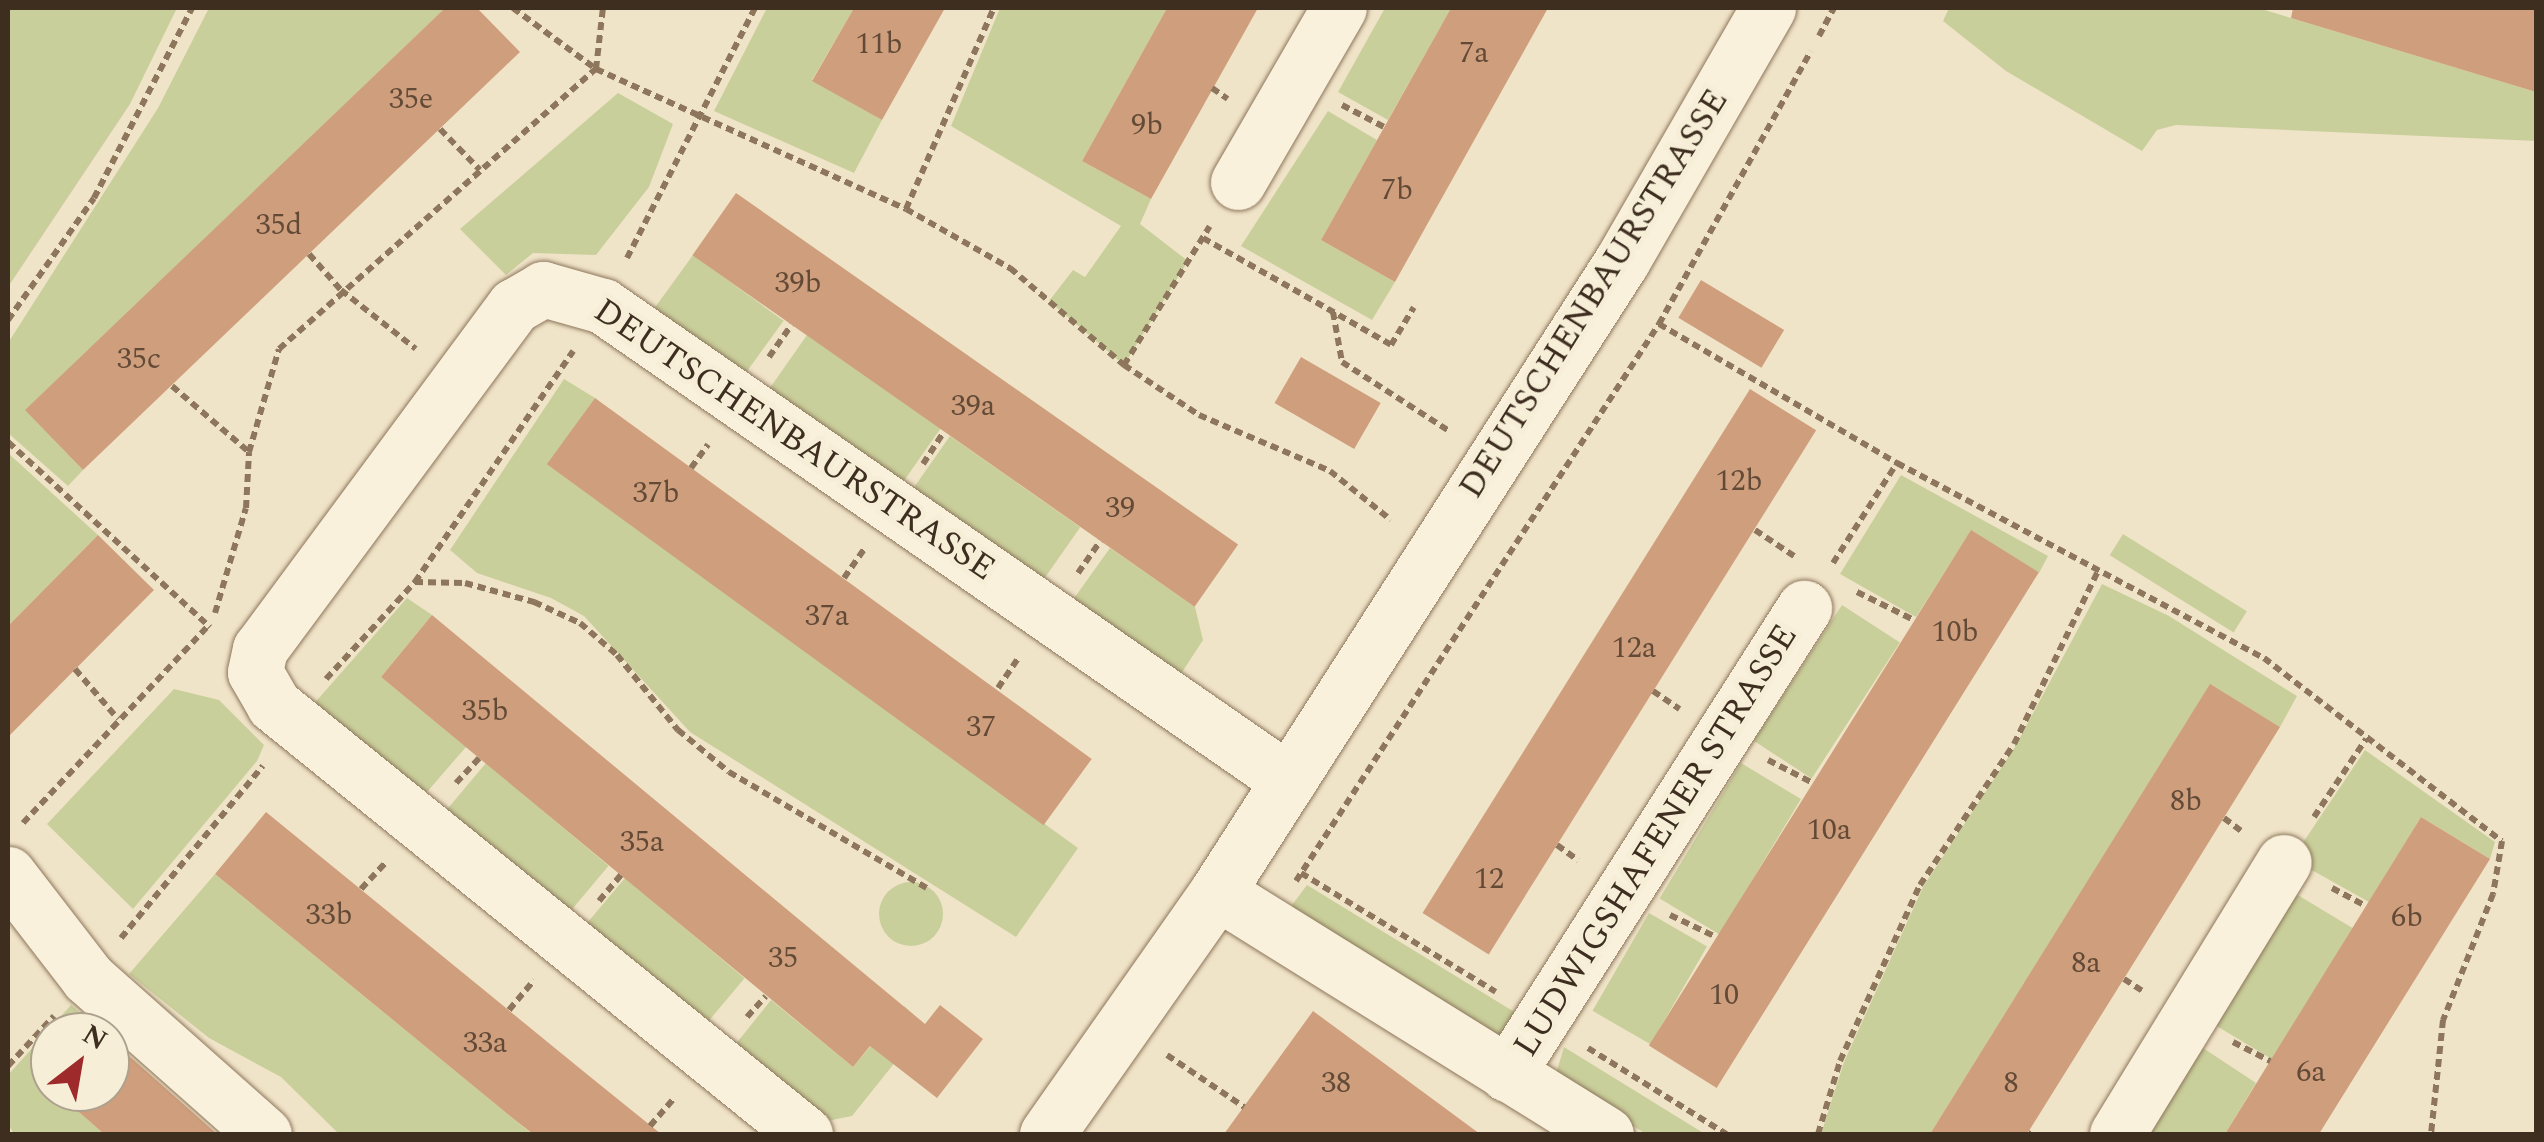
<!DOCTYPE html>
<style>
body{margin:0}
#map{position:relative;width:2544px;height:1142px;overflow:hidden;background:#f0e4c8;font-family:Spectral,serif}
div>[style]{position:absolute}
.green>*{inset:0;background:#c9cf9b;transform-origin:0 0}
.round{border-radius:50%}
.building>*{inset:0;background:#cf9f7d;transform-origin:0 0}
.path>*{height:6px;margin-top:-3px;transform-origin:0;background:repeating-linear-gradient(90deg,#8d765c 0 8px,transparent 0 13px)}
.roads{filter:drop-shadow(0 0 2px #8d765c) drop-shadow(0 0 2px #8d765c)}
.minor>*{height:55px;margin:-27.5px;padding:0 27.5px;transform-origin:27.5px;border-radius:27.5px;background:#faf1dc}
span{translate:-50% -50%;white-space:nowrap;text-align:center;line-height:1.15;-webkit-text-stroke:10px #f7eed8;paint-order:stroke}
.number-label{font-size:30px;color:#624a37}
.number-label span{-webkit-text-stroke-width:0}
.street-label{font-size:35px;color:#3d2e20}
.frame{position:absolute;inset:0;border:10px solid #3d2e20;pointer-events:none}
.north{position:absolute;left:30px;top:1012px;width:100px;height:100px;box-sizing:border-box;background:#f7eed8;border:2px solid #ada18e;border-radius:50%;rotate:31deg;font-size:28px;font-weight:700;line-height:40px;text-align:center;color:#3d2e20}
.north::after{content:'';display:block;margin:auto;width:35px;height:45px;background:#9e2a2b;clip-path:polygon(50% 0,100% 100%,50% 72%,0 100%)}
</style>
<div id="map">
<div class="green">
<div style="clip-path:polygon(8px 8px,177px 8px,130px 104px,8px 287px)"></div>
<div style="clip-path:polygon(209px 8px,445px 8px,26px 410px,83px 470px,68px 486px,8px 433px,8px 343px,158px 108px)"></div>
<div style="clip-path:polygon(767px 8px,854px 8px,812px 80px,882px 120px,854px 173px,714px 111px)"></div>
<div style="clip-path:polygon(1000px 8px,1167px 8px,1082px 161px,1151px 199px,1140px 224px,1188px 261px,1124px 365px,1049px 301px,1073px 270px,1085px 277px,1121px 226px,951px 126px)"></div>
<div style="clip-path:polygon(1385px 8px,1451px 8px,1388px 120px,1338px 92px)"></div>
<div style="clip-path:polygon(1949px 8px,2258px 8px,2536px 92px,2536px 141px,2176px 125px,2157px 130px,2142px 151px,2006px 71px,1943px 21px)"></div>
<div style="clip-path:polygon(618px 93px,673px 124px,649px 187px,596px 255px,533px 253px,506px 275px,460px 229px)"></div>
<div style="clip-path:polygon(1328px 111px,1377px 140px,1321px 240px,1395px 282px,1372px 320px,1241px 246px)"></div>
<div style="left:693px;top:255px;width:112px;height:66px;rotate:36deg"></div>
<div style="left:807px;top:335px;width:163px;height:68px;rotate:35deg"></div>
<div style="clip-path:polygon(564px 379px,595px 398px,548px 465px,1078px 848px,1016px 937px,690px 732px,584px 616px,551px 598px,477px 573px,450px 550px)"></div>
<div style="left:950px;top:436px;width:159px;height:69px;rotate:35deg"></div>
<div style="clip-path:polygon(8px 453px,98px 535px,8px 626px)"></div>
<div style="clip-path:polygon(1901px 475px,2048px 556px,2039px 573px,1971px 531px,1916px 617px,1840px 574px)"></div>
<div style="left:2123px;top:534px;width:146px;height:25px;rotate:32deg"></div>
<div style="clip-path:polygon(1110px 548px,1195px 607px,1203px 640px,1177px 680px,1070px 604px)"></div>
<div style="clip-path:polygon(2102px 584px,2169px 616px,2297px 696px,2280px 727px,2210px 685px,1930px 1134px,1821px 1134px,1844px 1062px,1923px 887px,2015px 747px)"></div>
<div style="clip-path:polygon(407px 598px,432px 615px,381px 677px,466px 747px,420px 800px,311px 707px)"></div>
<div style="left:1842px;top:605px;width:69px;height:162px;rotate:33deg"></div>
<div style="clip-path:polygon(174px 689px,219px 700px,264px 745px,257px 761px,133px 909px,47px 824px)"></div>
<div style="clip-path:polygon(2365px 750px,2495px 842px,2490px 859px,2421px 817px,2369px 902px,2292px 859px)"></div>
<div style="left:486px;top:763px;width:160px;height:70px;rotate:40deg"></div>
<div style="left:1741px;top:763px;width:70px;height:158px;rotate:31deg"></div>
<div style="clip-path:polygon(215px 874px,532px 1134px,339px 1134px,281px 1077px,209px 1038px,129px 974px)"></div>
<div style="left:625px;top:878px;width:156px;height:70px;rotate:40deg"></div>
<div class="round" style="left:879px;top:882px;width:64px;height:64px"></div>
<div style="clip-path:polygon(1307px 885px,1521px 1016px,1498px 1043px,1298px 917px,1292px 905px)"></div>
<div style="left:2296px;top:894px;width:66px;height:154px;rotate:31deg"></div>
<div style="left:1649px;top:913px;width:67px;height:113px;rotate:30deg"></div>
<div style="clip-path:polygon(771px 1000px,853px 1067px,904px 1006px,925px 1025px,852px 1116px,827px 1121px,731px 1050px)"></div>
<div style="clip-path:polygon(71px 1005px,87px 1019px,75px 1032px,50px 1032px,50px 1060px,37px 1075px,104px 1134px,14px 1134px,8px 1124px,8px 1075px)"></div>
<div style="clip-path:polygon(1564px 1047px,1705px 1134px,1646px 1134px,1555px 1077px)"></div>
<div style="clip-path:polygon(2203px 1048px,2256px 1083px,2225px 1134px,2149px 1134px)"></div>
</div>
<div class="building">
<div style="clip-path:polygon(445px 8px,477px 8px,520px 52px,83px 470px,25px 410px)"></div>
<div style="clip-path:polygon(854px 8px,945px 8px,882px 120px,812px 81px)"></div>
<div style="clip-path:polygon(1167px 8px,1258px 8px,1151px 199px,1082px 161px)"></div>
<div style="clip-path:polygon(1451px 8px,1548px 8px,1395px 282px,1321px 240px)"></div>
<div style="clip-path:polygon(2293px 8px,2536px 8px,2536px 92px,2291px 18px)"></div>
<div style="left:736px;top:193px;width:613px;height:76px;rotate:35deg"></div>
<div style="left:1701px;top:280px;width:97px;height:44px;rotate:31deg"></div>
<div style="left:1301px;top:357px;width:92px;height:53px;rotate:30deg"></div>
<div style="left:1750px;top:389px;width:78px;height:618px;rotate:32deg"></div>
<div style="left:595px;top:398px;width:614px;height:82px;rotate:36deg"></div>
<div style="left:1971px;top:530px;width:80px;height:608px;rotate:32deg"></div>
<div style="clip-path:polygon(98px 535px,154px 590px,8px 737px,8px 626px)"></div>
<div style="clip-path:polygon(432px 615px,925px 1024px,940px 1005px,983px 1039px,937px 1098px,870px 1046px,853px 1067px,381px 677px)"></div>
<div style="clip-path:polygon(2210px 684px,2280px 727px,2173px 900px,2027px 1134px,1930px 1134px)"></div>
<div style="clip-path:polygon(266px 812px,583px 1071px,661px 1134px,533px 1134px,515px 1120px,215px 874px)"></div>
<div style="clip-path:polygon(2421px 817px,2490px 859px,2319px 1134px,2225px 1134px)"></div>
<div style="clip-path:polygon(1313px 1011px,1377px 1058px,1480px 1134px,1224px 1134px)"></div>
<div style="clip-path:polygon(110px 1039px,217px 1134px,104px 1134px,56px 1092px,110px 1092px)"></div>
</div>
<div class="path">
<div style="left:513px;top:8px;width:103px;rotate:36.3deg"></div>
<div style="left:596px;top:69px;width:340px;rotate:24.3deg"></div>
<div style="left:906px;top:209px;width:120px;rotate:29.6deg"></div>
<div style="left:1010px;top:268px;width:150px;rotate:40.4deg"></div>
<div style="left:1124px;top:365px;width:90px;rotate:33.7deg"></div>
<div style="left:1199px;top:415px;width:142px;rotate:23.1deg"></div>
<div style="left:1330px;top:471px;width:78px;rotate:38.8deg"></div>
<div style="left:1819px;top:36px;width:32px;rotate:-62deg"></div>
<div style="left:1212px;top:88px;width:19px;rotate:35deg"></div>
<div style="left:1342px;top:105px;width:47px;rotate:27.6deg"></div>
<div style="left:440px;top:129px;width:57px;rotate:45.7deg"></div>
<div style="left:906px;top:209px;width:219px;rotate:-66.4deg"></div>
<div style="left:1203px;top:238px;width:216px;rotate:29.6deg"></div>
<div style="left:1391px;top:345px;width:44px;rotate:-58.8deg"></div>
<div style="left:309px;top:254px;width:48px;rotate:48.4deg"></div>
<div style="left:341px;top:290px;width:95px;rotate:38.2deg"></div>
<div style="left:627px;top:258px;width:281px;rotate:-62.9deg"></div>
<div style="left:1333px;top:312px;width:51px;rotate:79.8deg"></div>
<div style="left:1342px;top:362px;width:127px;rotate:32.8deg"></div>
<div style="left:8px;top:320px;width:149px;rotate:-54.8deg"></div>
<div style="left:94px;top:198px;width:214px;rotate:-62.7deg"></div>
<div style="left:1659px;top:324px;width:276px;rotate:30.3deg"></div>
<div style="left:1897px;top:463px;width:416px;rotate:28deg"></div>
<div style="left:2264px;top:658px;width:300px;rotate:37.6deg"></div>
<div style="left:2502px;top:841px;width:54px;rotate:99.6deg"></div>
<div style="left:2493px;top:894px;width:136px;rotate:111.6deg"></div>
<div style="left:2443px;top:1020px;width:115px;rotate:96deg"></div>
<div style="left:769px;top:357px;width:39px;rotate:-55deg"></div>
<div style="left:1124px;top:365px;width:163px;rotate:-58.3deg"></div>
<div style="left:172px;top:386px;width:101px;rotate:40.6deg"></div>
<div style="left:8px;top:442px;width:274px;rotate:42.5deg"></div>
<div style="left:923px;top:464px;width:38px;rotate:-57deg"></div>
<div style="left:691px;top:468px;width:29px;rotate:-54deg"></div>
<div style="left:1755px;top:530px;width:47px;rotate:33.7deg"></div>
<div style="left:1833px;top:563px;width:119px;rotate:-57.4deg"></div>
<div style="left:1078px;top:573px;width:39px;rotate:-55deg"></div>
<div style="left:844px;top:578px;width:35px;rotate:-55deg"></div>
<div style="left:415px;top:582px;width:50px;rotate:1.1deg"></div>
<div style="left:465px;top:583px;width:72px;rotate:15.4deg"></div>
<div style="left:534px;top:602px;width:51px;rotate:24.5deg"></div>
<div style="left:580px;top:623px;width:49px;rotate:40.9deg"></div>
<div style="left:617px;top:655px;width:97px;rotate:50.9deg"></div>
<div style="left:678px;top:730px;width:66px;rotate:39.5deg"></div>
<div style="left:729px;top:772px;width:229px;rotate:30.4deg"></div>
<div style="left:1857px;top:592px;width:64px;rotate:26.2deg"></div>
<div style="left:215px;top:613px;width:109px;rotate:-73.6deg"></div>
<div style="left:246px;top:508px;width:56px;rotate:-86.9deg"></div>
<div style="left:249px;top:452px;width:107px;rotate:-73.8deg"></div>
<div style="left:279px;top:349px;width:423px;rotate:-41.5deg"></div>
<div style="left:596px;top:69px;width:61px;rotate:-83.5deg"></div>
<div style="left:75px;top:669px;width:66px;rotate:49.3deg"></div>
<div style="left:326px;top:679px;width:132px;rotate:-47.5deg"></div>
<div style="left:415px;top:582px;width:280px;rotate:-55.6deg"></div>
<div style="left:998px;top:688px;width:37px;rotate:-56deg"></div>
<div style="left:1653px;top:691px;width:32px;rotate:34deg"></div>
<div style="left:1768px;top:760px;width:48px;rotate:27.1deg"></div>
<div style="left:456px;top:783px;width:34px;rotate:-47deg"></div>
<div style="left:2314px;top:817px;width:94px;rotate:-56.3deg"></div>
<div style="left:2224px;top:818px;width:21px;rotate:37deg"></div>
<div style="left:23px;top:823px;width:272px;rotate:-46.8deg"></div>
<div style="left:1557px;top:845px;width:26px;rotate:36deg"></div>
<div style="left:1301px;top:873px;width:228px;rotate:31.4deg"></div>
<div style="left:1296px;top:881px;width:665px;rotate:-56.91deg"></div>
<div style="left:1659px;top:324px;width:312px;rotate:-60.9deg"></div>
<div style="left:2332px;top:888px;width:38px;rotate:28deg"></div>
<div style="left:361px;top:889px;width:35px;rotate:-47deg"></div>
<div style="left:599px;top:901px;width:34px;rotate:-50deg"></div>
<div style="left:1670px;top:915px;width:49px;rotate:25.5deg"></div>
<div style="left:121px;top:938px;width:223px;rotate:-50.5deg"></div>
<div style="left:2124px;top:979px;width:24px;rotate:33deg"></div>
<div style="left:509px;top:1010px;width:39px;rotate:-50deg"></div>
<div style="left:747px;top:1017px;width:28px;rotate:-48deg"></div>
<div style="left:2233px;top:1042px;width:42px;rotate:27.2deg"></div>
<div style="left:1588px;top:1048px;width:163px;rotate:31.9deg"></div>
<div style="left:1167px;top:1055px;width:93px;rotate:34deg"></div>
<div style="left:8px;top:1066px;width:68px;rotate:-47.4deg"></div>
<div style="left:650px;top:1126px;width:38px;rotate:-49deg"></div>
<div style="left:2028px;top:1133px;width:2px;rotate:27deg"></div>
<div style="left:1818px;top:1134px;width:76px;rotate:-73.2deg"></div>
<div style="left:1840px;top:1061px;width:193px;rotate:-65.6deg"></div>
<div style="left:1920px;top:885px;width:169px;rotate:-56.3deg"></div>
<div style="left:2014px;top:744px;width:192px;rotate:-64.1deg"></div>
</div>
<div class="roads">
<div class="minor">
<div style="left:1238px;top:182px;width:201px;rotate:-59.9deg"></div>
<div style="left:8px;top:874px;width:131px;rotate:52.4deg"></div>
<div style="left:88px;top:978px;width:235px;rotate:41.6deg"></div>
<div style="left:1217px;top:892px;width:458px;rotate:31.9deg"></div>
<div style="left:1507px;top:1074px;width:553px;rotate:-57.49deg"></div>
<div style="left:805px;top:1134px;width:683px;rotate:-141.06deg"></div>
<div style="left:274px;top:705px;width:38px;rotate:-120deg"></div>
<div style="left:255px;top:672px;width:24px;rotate:-78deg"></div>
<div style="left:260px;top:649px;width:427px;rotate:-53.5deg"></div>
<div style="left:514px;top:306px;width:34px;rotate:-30deg"></div>
<div style="left:543px;top:289px;width:62px;rotate:15.8deg"></div>
<div style="left:603px;top:306px;width:834px;rotate:34.7deg"></div>
<div style="left:1047px;top:1134px;width:296px;rotate:-54.9deg"></div>
<div style="left:1217px;top:892px;width:750px;rotate:-57.31deg"></div>
<div style="left:1622px;top:261px;width:292px;rotate:-60deg"></div>
<div style="left:2117px;top:1134px;width:319px;rotate:-58.5deg"></div>
</div>
</div>
<div class="number-label">
<span style="left:879px;top:44px">11b</span>
<span style="left:1474px;top:53px">7a</span>
<span style="left:411px;top:99px">35e</span>
<span style="left:1147px;top:125px">9b</span>
<span style="left:1397px;top:190px">7b</span>
<span style="left:279px;top:225px">35d</span>
<span style="left:798px;top:283px">39b</span>
<span style="left:139px;top:359px">35c</span>
<span style="left:973px;top:406px">39a</span>
<span style="left:1739px;top:481px">12b</span>
<span style="left:656px;top:493px">37b</span>
<span style="left:1120px;top:508px">39</span>
<span style="left:827px;top:616px">37a</span>
<span style="left:1955px;top:632px">10b</span>
<span style="left:1634px;top:648px">12a</span>
<span style="left:485px;top:711px">35b</span>
<span style="left:981px;top:727px">37</span>
<span style="left:2186px;top:801px">8b</span>
<span style="left:1829px;top:830px">10a</span>
<span style="left:642px;top:842px">35a</span>
<span style="left:1489px;top:879px">12</span>
<span style="left:329px;top:915px">33b</span>
<span style="left:2407px;top:917px">6b</span>
<span style="left:783px;top:958px">35</span>
<span style="left:2086px;top:963px">8a</span>
<span style="left:1724px;top:995px">10</span>
<span style="left:485px;top:1043px">33a</span>
<span style="left:2311px;top:1072px">6a</span>
<span style="left:1336px;top:1083px">38</span>
<span style="left:2011px;top:1083px">8</span>
</div>
<div class="street-label">
<span style="left:1594px;top:294px;rotate:-58deg">DEUTSCHENBAURSTRASSE</span>
<span style="left:794px;top:440px;rotate:34deg">DEUTSCHENBAURSTRASSE</span>
<span style="left:1656px;top:841px;rotate:-58deg">LUDWIGSHAFENER STRASSE</span>
</div>
<div class="frame"></div>
<div class="north">N</div>
</div>
